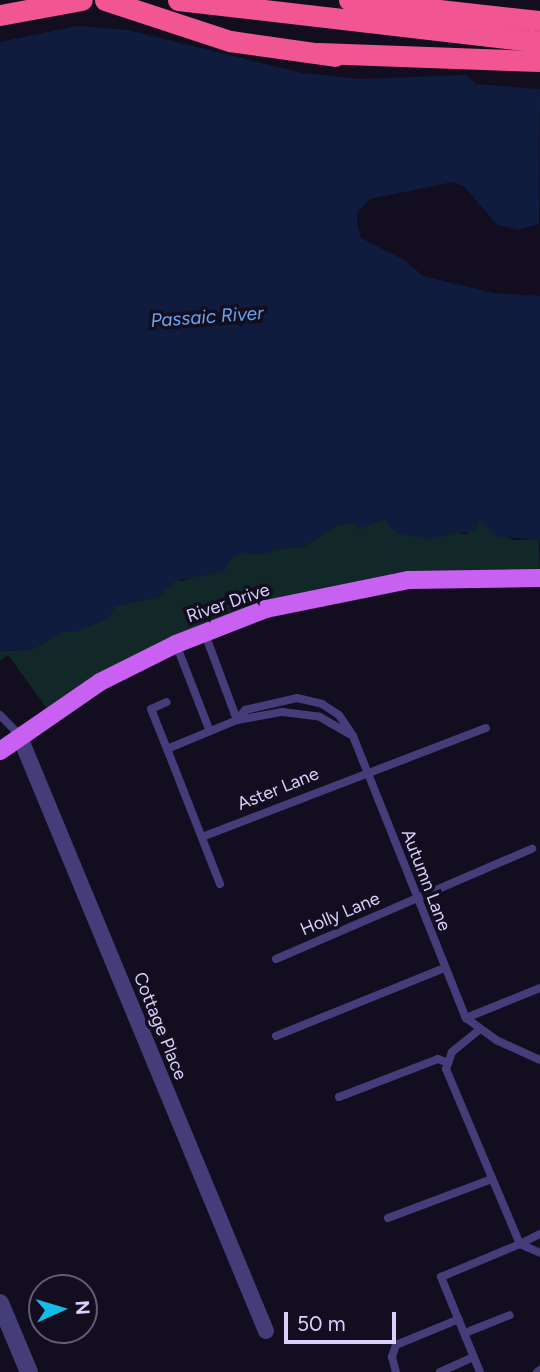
<!DOCTYPE html>
<style>
body{margin:0}
#map{position:relative;width:540px;height:1372px;overflow:hidden;background:#130e1f;font-family:Figtree,sans-serif}
div>[style]{position:absolute}
.green>*{inset:0;background:#122728}
.water>*{inset:0;background:#0f1c3d}
.service>*{height:8px;margin:-4px;padding:0 4px;transform-origin:4px;border-radius:4px;background:#453d7a}
.minor>*{height:16px;margin:-8px;padding:0 8px;transform-origin:8px;border-radius:8px;background:#453d7a}
.tertiary>*{height:18px;margin:-9px;padding:0 9px;transform-origin:9px;border-radius:9px;background:#453d7a}
.primary>*{height:18px;margin:-9px;padding:0 9px;transform-origin:9px;border-radius:9px;background:#c861f2}
.motorway>*{height:21px;margin:-10.5px;padding:0 10.5px;transform-origin:10.5px;border-radius:10.5px;background:#f15592}
.motorway-bridge>*{height:21px;margin:-10.5px;padding:0 10.5px;transform-origin:10.5px;border-radius:10.5px;background:#f15592}
span{translate:-50% -50%;white-space:nowrap;text-align:center;line-height:1.15;-webkit-text-stroke:7px #130e1f;paint-order:stroke}
.street-label{font-size:18px;color:#d9d0fb}
.water-label{font-size:19px;color:#67a6f2;font-style:italic}
.north{position:absolute;left:28px;top:1274px;width:70px;height:70px;box-sizing:border-box;background:#130e1f;border:2px solid #625c77;border-radius:50%;rotate:86deg;font-size:19px;font-weight:700;line-height:28px;text-align:center;color:#d9d0fb}
.north::after{content:'';display:block;margin:auto;width:24px;height:32px;background:#13bde5;clip-path:polygon(50% 0,100% 100%,50% 72%,0 100%)}
.scale{position:absolute;left:284px;top:1312px;width:112px;height:32px;box-sizing:border-box;border:4px solid #d9d0fb;border-top:0;padding-left:9px;font-size:21px;line-height:24px;white-space:nowrap;color:#d9d0fb;-webkit-text-stroke:5px #130e1f;paint-order:stroke}
</style>
<div id="map">
<div class="green">
<div style="clip-path:polygon(385px 519px,393px 526px,444px 536px,456px 531px,466px 535px,478px 519px,513px 540px,539px 539px,540px 579px,409px 580px,266px 609px,51px 714px,8px 655px,0 661px,0 651px,31px 650px,62px 632px,76px 632px,116px 606px,157px 597px,175px 581px,184px 581px,242px 553px,268px 554px,274px 549px,303px 547px,337px 525px)"></div>
</div>
<div class="water">
<div style="clip-path:polygon(77px 26px,128px 30px,302px 73px,360px 79px,466px 75px,476px 84px,540px 89px,539px 224px,518px 230px,496px 224px,465px 187px,453px 182px,370px 199px,357px 213px,357px 224px,361px 238px,404px 260px,423px 276px,493px 293px,540px 296px,540px 539px,496px 537px,479px 520px,474px 532px,456px 532px,431px 540px,395px 533px,385px 519px,359px 529px,354px 523px,337px 525px,303px 547px,274px 549px,269px 554px,242px 553px,230px 560px,224px 571px,175px 581px,157px 597px,116px 606px,108px 619px,76px 632px,62px 632px,31px 650px,0 651px,0 42px)"></div>
</div>
<div class="service">
<div style="left:205px;top:634px;width:92px;rotate:69.6deg"></div>
<div style="left:176px;top:644px;width:91px;rotate:68.8deg"></div>
<div style="left:0;top:715px;width:28px;rotate:46deg"></div>
<div style="left:237px;top:720px;width:13px;rotate:-51deg"></div>
<div style="left:245px;top:710px;width:53px;rotate:-13deg"></div>
<div style="left:297px;top:698px;width:26px;rotate:13deg"></div>
<div style="left:322px;top:704px;width:20px;rotate:33deg"></div>
<div style="left:339px;top:715px;width:25px;rotate:56deg"></div>
<div style="left:353px;top:736px;width:304px;rotate:68.2deg"></div>
<div style="left:466px;top:1018px;width:37px;rotate:36deg"></div>
<div style="left:496px;top:1040px;width:48px;rotate:24.4deg"></div>
<div style="left:167px;top:749px;width:43px;rotate:-111.8deg"></div>
<div style="left:151px;top:709px;width:17px;rotate:-24deg"></div>
<div style="left:202px;top:837px;width:304px;rotate:-21deg"></div>
<div style="left:220px;top:884px;width:145px;rotate:-111.4deg"></div>
<div style="left:167px;top:749px;width:76px;rotate:-22.5deg"></div>
<div style="left:237px;top:720px;width:46px;rotate:-10.1deg"></div>
<div style="left:282px;top:712px;width:38px;rotate:7deg"></div>
<div style="left:320px;top:717px;width:34px;rotate:30deg"></div>
<div style="left:276px;top:959px;width:279px;rotate:-23.3deg"></div>
<div style="left:466px;top:1018px;width:80px;rotate:-22.1deg"></div>
<div style="left:479px;top:1030px;width:35px;rotate:141deg"></div>
<div style="left:452px;top:1052px;width:18px;rotate:109deg"></div>
<div style="left:446px;top:1069px;width:190px;rotate:67.1deg"></div>
<div style="left:520px;top:1244px;width:22px;rotate:-27deg"></div>
<div style="left:276px;top:1036px;width:181px;rotate:-22deg"></div>
<div style="left:339px;top:1097px;width:106px;rotate:-21deg"></div>
<div style="left:438px;top:1059px;width:11px;rotate:22deg"></div>
<div style="left:388px;top:1218px;width:111px;rotate:-20.6deg"></div>
<div style="left:465px;top:1333px;width:48px;rotate:-21.8deg"></div>
<div style="left:396px;top:1372px;width:16px;rotate:-105deg"></div>
<div style="left:392px;top:1357px;width:13px;rotate:-72deg"></div>
<div style="left:396px;top:1345px;width:68px;rotate:-22.4deg"></div>
<div style="left:440px;top:1372px;width:37px;rotate:-24deg"></div>
<div style="left:480px;top:1372px;width:103px;rotate:-112.3deg"></div>
<div style="left:441px;top:1277px;width:86px;rotate:-22.7deg"></div>
<div style="left:520px;top:1244px;width:22px;rotate:24deg"></div>
<div style="left:537px;top:1372px;width:4px;rotate:-34deg"></div>
</div>
<div class="minor">
<div style="left:19px;top:735px;width:645px;rotate:67.49deg"></div>
</div>
<div class="tertiary">
<div style="left:0;top:1303px;width:75px;rotate:67.2deg"></div>
</div>
<div class="primary">
<div style="left:0;top:751px;width:121px;rotate:-34.6deg"></div>
<div style="left:100px;top:682px;width:85px;rotate:-26.6deg"></div>
<div style="left:176px;top:644px;width:97px;rotate:-21.3deg"></div>
<div style="left:266px;top:609px;width:146px;rotate:-11.5deg"></div>
<div style="left:409px;top:580px;width:131px;rotate:-0.9deg"></div>
</div>
<div class="motorway">
<div style="left:178px;top:0;width:364px;rotate:6.6deg"></div>
<div style="left:349px;top:0;width:192px;rotate:6.3deg"></div>
<div style="left:0;top:15px;width:83px;rotate:-10.4deg"></div>
<div style="left:319px;top:53px;width:221px;rotate:2.1deg"></div>
</div>
<div class="motorway-bridge">
<div style="left:105px;top:0;width:132px;rotate:18.2deg"></div>
<div style="left:230px;top:41px;width:106px;rotate:8.1deg"></div>
</div>
<div class="street-label">
<span style="left:228px;top:603px;rotate:-19deg">River Drive</span>
<span style="left:278px;top:789px;rotate:-22deg">Aster Lane</span>
<span style="left:426px;top:880px;rotate:69deg">Autumn Lane</span>
<span style="left:340px;top:914px;rotate:-23deg">Holly Lane</span>
<span style="left:160px;top:1026px;rotate:68deg">Cottage Place</span>
</div>
<div class="water-label">
<span style="left:207px;top:317px;rotate:-4deg">Passaic River</span>
</div>
<div class="north">N</div>
<div class="scale">50 m</div>
</div>
